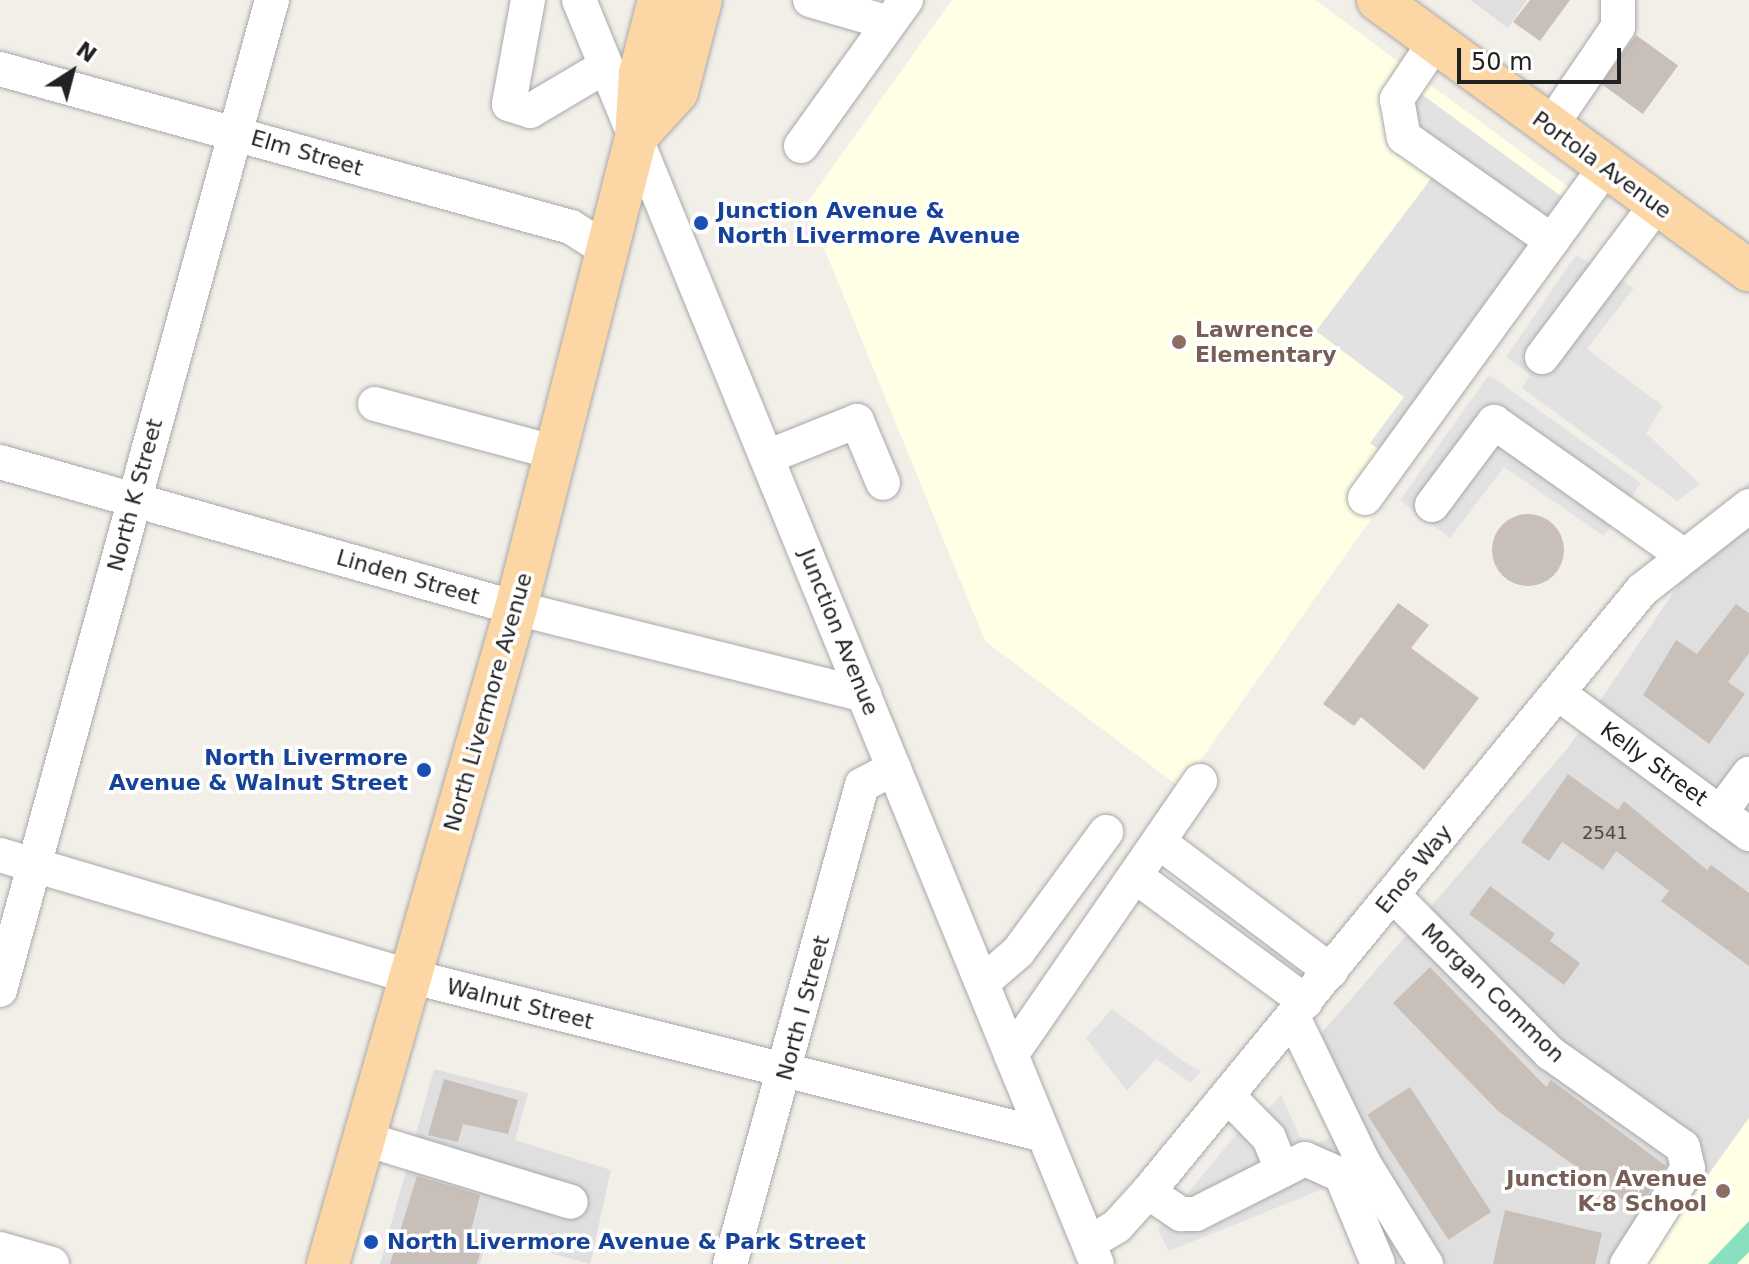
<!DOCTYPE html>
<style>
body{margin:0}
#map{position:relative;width:1749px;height:1264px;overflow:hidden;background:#f2efe9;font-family:"DejaVu Sans",sans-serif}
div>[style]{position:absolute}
.residential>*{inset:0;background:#e0dfdf}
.education>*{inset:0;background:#ffffe5}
.pitch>*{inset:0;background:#88e0be}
.parking>*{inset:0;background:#e2e2e2}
.building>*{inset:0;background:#c7bfb8;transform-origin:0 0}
.round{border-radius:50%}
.roads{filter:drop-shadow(0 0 2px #a9a9a9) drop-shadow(0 0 2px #a9a9a9)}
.minor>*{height:34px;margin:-17px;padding:0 17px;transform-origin:17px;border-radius:17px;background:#fff}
.major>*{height:42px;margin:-21px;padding:0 21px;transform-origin:21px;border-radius:21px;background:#fcd6a4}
.dots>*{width:22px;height:22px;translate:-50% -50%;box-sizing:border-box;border:4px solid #fff;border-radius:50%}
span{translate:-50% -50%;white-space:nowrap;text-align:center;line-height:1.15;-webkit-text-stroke:7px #fff;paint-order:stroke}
.number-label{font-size:18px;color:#4b4948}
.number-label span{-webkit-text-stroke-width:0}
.street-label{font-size:22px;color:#222}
.transit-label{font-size:22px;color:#164399;font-weight:700}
.left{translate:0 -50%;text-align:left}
.right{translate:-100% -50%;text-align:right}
.education-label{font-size:22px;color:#785e54;font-weight:700}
.north{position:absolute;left:32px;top:32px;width:80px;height:80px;-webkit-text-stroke:6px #fff;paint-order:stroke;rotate:36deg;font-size:22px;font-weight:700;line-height:32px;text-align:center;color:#222}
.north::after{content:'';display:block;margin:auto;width:28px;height:36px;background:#222;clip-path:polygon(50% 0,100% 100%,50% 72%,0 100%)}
.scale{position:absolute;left:1457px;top:48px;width:164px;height:36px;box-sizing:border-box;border:4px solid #222;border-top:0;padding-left:10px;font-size:24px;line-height:28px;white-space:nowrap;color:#222;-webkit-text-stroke:6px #fff;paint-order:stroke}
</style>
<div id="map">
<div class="residential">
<div style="clip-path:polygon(1470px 0,1527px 0,1508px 28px)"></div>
<div style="clip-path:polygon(1749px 481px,1749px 1118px,1644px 1264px,1384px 1264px,1300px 1058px,1568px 748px)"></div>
<div style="clip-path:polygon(434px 1069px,528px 1093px,515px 1140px,611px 1170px,590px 1264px,488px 1236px,480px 1264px,380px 1264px)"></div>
</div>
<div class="education">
<div style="clip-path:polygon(952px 0,1315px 0,1593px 205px,1181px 788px,985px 641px,806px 204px)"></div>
<div style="clip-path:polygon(1749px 1118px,1749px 1264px,1644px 1264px)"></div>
</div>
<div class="pitch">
<div style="clip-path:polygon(1749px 1221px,1749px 1252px,1737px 1264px,1708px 1264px)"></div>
</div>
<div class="parking">
<div style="clip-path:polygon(1394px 74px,1587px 215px,1406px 470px,1370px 443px,1404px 397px,1316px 331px,1433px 176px)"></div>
<div style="clip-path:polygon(1576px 255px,1634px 288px,1587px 349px,1663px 406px,1646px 433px,1700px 484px,1677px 501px,1522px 388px,1530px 375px,1506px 357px)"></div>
<div style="clip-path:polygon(1489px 375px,1641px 483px,1604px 536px,1504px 467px,1450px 538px,1400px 500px)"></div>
<div style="clip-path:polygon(1112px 1009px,1186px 1063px,1201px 1071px,1191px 1083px,1156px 1059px,1127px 1091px,1086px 1038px)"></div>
<div style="clip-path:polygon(1281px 1095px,1305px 1148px,1332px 1137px,1384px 1264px,1338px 1183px,1169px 1251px,1158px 1230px,1260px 1105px,1266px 1111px)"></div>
</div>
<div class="building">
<div style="clip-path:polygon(1530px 0,1570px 0,1540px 41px,1513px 22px)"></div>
<div style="left:1636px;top:35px;width:52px;height:60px;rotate:36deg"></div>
<div class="round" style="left:1492px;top:514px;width:72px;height:72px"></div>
<div style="clip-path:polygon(1398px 603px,1429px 625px,1411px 648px,1479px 698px,1424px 770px,1361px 717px,1354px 726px,1323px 704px)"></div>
<div style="clip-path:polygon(1736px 604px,1749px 613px,1749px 653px,1728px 682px,1745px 694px,1709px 744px,1643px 695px,1676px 640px,1697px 654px)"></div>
<div style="clip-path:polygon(1568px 774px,1618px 810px,1624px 801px,1707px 870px,1711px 865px,1749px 893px,1749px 966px,1661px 901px,1669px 891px,1616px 851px,1603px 870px,1562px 842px,1549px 861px,1521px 842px)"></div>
<div style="clip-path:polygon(1490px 886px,1555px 934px,1550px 941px,1580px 963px,1564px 985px,1469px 914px)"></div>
<div style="clip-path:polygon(1430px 967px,1546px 1087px,1551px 1080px,1666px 1166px,1637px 1210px,1498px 1111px,1393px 1003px)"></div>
<div style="clip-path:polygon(444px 1079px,518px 1100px,508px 1134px,463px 1124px,458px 1142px,428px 1135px)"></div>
<div style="left:1410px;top:1087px;width:149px;height:51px;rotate:57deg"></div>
<div style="clip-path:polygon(417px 1176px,480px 1195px,469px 1238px,483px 1244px,477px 1264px,390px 1264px)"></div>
<div style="clip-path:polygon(1505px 1210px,1602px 1233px,1595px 1264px,1493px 1264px)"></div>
</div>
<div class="roads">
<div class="minor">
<div style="left:528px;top:0;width:106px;rotate:100.4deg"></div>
<div style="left:509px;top:104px;width:22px;rotate:18deg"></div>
<div style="left:530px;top:111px;width:88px;rotate:-30.6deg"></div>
<div style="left:579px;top:0;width:1366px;rotate:67.72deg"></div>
<div style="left:810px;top:0;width:82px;rotate:16.2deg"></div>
<div style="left:1435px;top:42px;width:69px;rotate:123.7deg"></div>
<div style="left:1397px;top:99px;width:39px;rotate:80deg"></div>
<div style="left:1404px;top:137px;width:181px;rotate:35.1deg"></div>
<div style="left:0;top:69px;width:592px;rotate:15.47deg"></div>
<div style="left:571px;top:227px;width:43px;rotate:32.6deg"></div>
<div style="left:1550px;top:127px;width:121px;rotate:-55.8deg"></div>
<div style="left:1618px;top:27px;width:27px;rotate:-90deg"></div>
<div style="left:801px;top:146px;width:180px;rotate:-54.3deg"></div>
<div style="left:1542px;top:357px;width:190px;rotate:-53.1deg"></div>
<div style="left:375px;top:404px;width:188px;rotate:15.1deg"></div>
<div style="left:767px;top:457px;width:97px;rotate:-21.8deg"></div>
<div style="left:857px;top:421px;width:67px;rotate:67.2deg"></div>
<div style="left:0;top:462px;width:536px;rotate:15.8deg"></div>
<div style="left:516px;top:608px;width:359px;rotate:14deg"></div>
<div style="left:1365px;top:498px;width:408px;rotate:-54deg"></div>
<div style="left:1432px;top:505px;width:104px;rotate:-53.2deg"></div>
<div style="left:1494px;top:422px;width:229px;rotate:35.2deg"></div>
<div style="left:1559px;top:694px;width:236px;rotate:36.4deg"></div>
<div style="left:1720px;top:813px;width:49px;rotate:-53.4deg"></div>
<div style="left:1159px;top:842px;width:215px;rotate:36.9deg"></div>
<div style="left:0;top:855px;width:431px;rotate:16.5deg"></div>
<div style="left:413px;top:977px;width:650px;rotate:14.06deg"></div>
<div style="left:1135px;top:876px;width:212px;rotate:36.4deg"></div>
<div style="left:1393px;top:895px;width:223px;rotate:45.2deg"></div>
<div style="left:1550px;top:1053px;width:163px;rotate:35.3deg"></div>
<div style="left:1683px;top:1147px;width:22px;rotate:77deg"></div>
<div style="left:1688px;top:1168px;width:114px;rotate:122.4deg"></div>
<div style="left:982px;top:983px;width:48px;rotate:-40.7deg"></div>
<div style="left:1018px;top:952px;width:149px;rotate:-53.7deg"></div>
<div style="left:0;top:990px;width:1027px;rotate:-74.64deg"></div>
<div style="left:1293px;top:1017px;width:161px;rotate:64.2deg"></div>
<div style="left:1363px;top:1162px;width:120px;rotate:58.3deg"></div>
<div style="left:1011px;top:1055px;width:333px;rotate:-55.4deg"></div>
<div style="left:1228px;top:1096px;width:59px;rotate:45.7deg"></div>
<div style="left:1269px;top:1138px;width:35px;rotate:68deg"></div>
<div style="left:365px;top:1139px;width:215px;rotate:17deg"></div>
<div style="left:1148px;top:1192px;width:40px;rotate:34deg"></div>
<div style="left:1181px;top:1214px;width:15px"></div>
<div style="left:1196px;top:1214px;width:122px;rotate:-26.8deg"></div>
<div style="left:1305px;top:1159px;width:39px;rotate:24deg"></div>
<div style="left:1341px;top:1175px;width:96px;rotate:67.4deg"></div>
<div style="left:1089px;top:1243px;width:33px;rotate:-31deg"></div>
<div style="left:1117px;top:1226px;width:46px;rotate:-47.6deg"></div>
<div style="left:1148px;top:1192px;width:779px;rotate:-50.63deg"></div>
<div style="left:1642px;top:590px;width:136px;rotate:-38.1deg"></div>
<div style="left:0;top:1249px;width:54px;rotate:16.1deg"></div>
<div style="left:730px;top:1264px;width:497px;rotate:-74.6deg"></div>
<div style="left:862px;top:785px;width:36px;rotate:-28deg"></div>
</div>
<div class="major">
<div style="left:1378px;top:0;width:459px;rotate:36.1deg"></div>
<div style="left:636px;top:137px;width:61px;rotate:-47.7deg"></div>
<div style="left:677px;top:92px;width:95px;rotate:-75.4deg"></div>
<div style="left:328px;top:1264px;width:682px;rotate:-74.01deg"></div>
<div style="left:516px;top:608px;width:486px;rotate:-75.7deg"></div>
<div style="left:636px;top:137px;width:64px;rotate:-86.4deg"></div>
<div style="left:640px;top:73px;width:75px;rotate:-75.4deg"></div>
</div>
</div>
<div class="dots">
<div style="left:701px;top:223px;background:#1a4fb4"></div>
<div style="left:1179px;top:342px;background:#8d6e63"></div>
<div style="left:424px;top:770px;background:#1a4fb4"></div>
<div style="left:1723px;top:1191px;background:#8d6e63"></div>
<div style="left:371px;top:1242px;background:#1a4fb4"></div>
</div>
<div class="number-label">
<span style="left:1605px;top:833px">2541</span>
</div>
<div class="street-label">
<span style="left:307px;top:153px;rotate:16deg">Elm Street</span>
<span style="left:1602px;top:165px;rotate:36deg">Portola Avenue</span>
<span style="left:135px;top:495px;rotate:-75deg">North K Street</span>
<span style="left:408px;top:577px;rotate:16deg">Linden Street</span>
<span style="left:839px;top:632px;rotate:68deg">Junction Avenue</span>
<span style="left:488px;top:702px;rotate:-74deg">North Livermore Avenue</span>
<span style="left:1654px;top:764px;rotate:36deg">Kelly Street</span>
<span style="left:1414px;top:869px;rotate:-51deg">Enos Way</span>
<span style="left:1493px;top:993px;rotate:44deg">Morgan Common</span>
<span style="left:520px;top:1004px;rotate:14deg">Walnut Street</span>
<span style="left:803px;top:1008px;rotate:-75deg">North I Street</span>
</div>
<div class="transit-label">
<span class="left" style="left:717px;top:223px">Junction Avenue &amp;<br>North Livermore Avenue</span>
<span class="right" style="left:408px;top:770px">North Livermore<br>Avenue &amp; Walnut Street</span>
<span class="left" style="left:387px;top:1242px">North Livermore Avenue &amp; Park Street</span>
</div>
<div class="education-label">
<span class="left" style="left:1195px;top:342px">Lawrence<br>Elementary</span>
<span class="right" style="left:1707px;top:1191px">Junction Avenue<br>K-8 School</span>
</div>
<div class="north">N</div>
<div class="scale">50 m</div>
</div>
